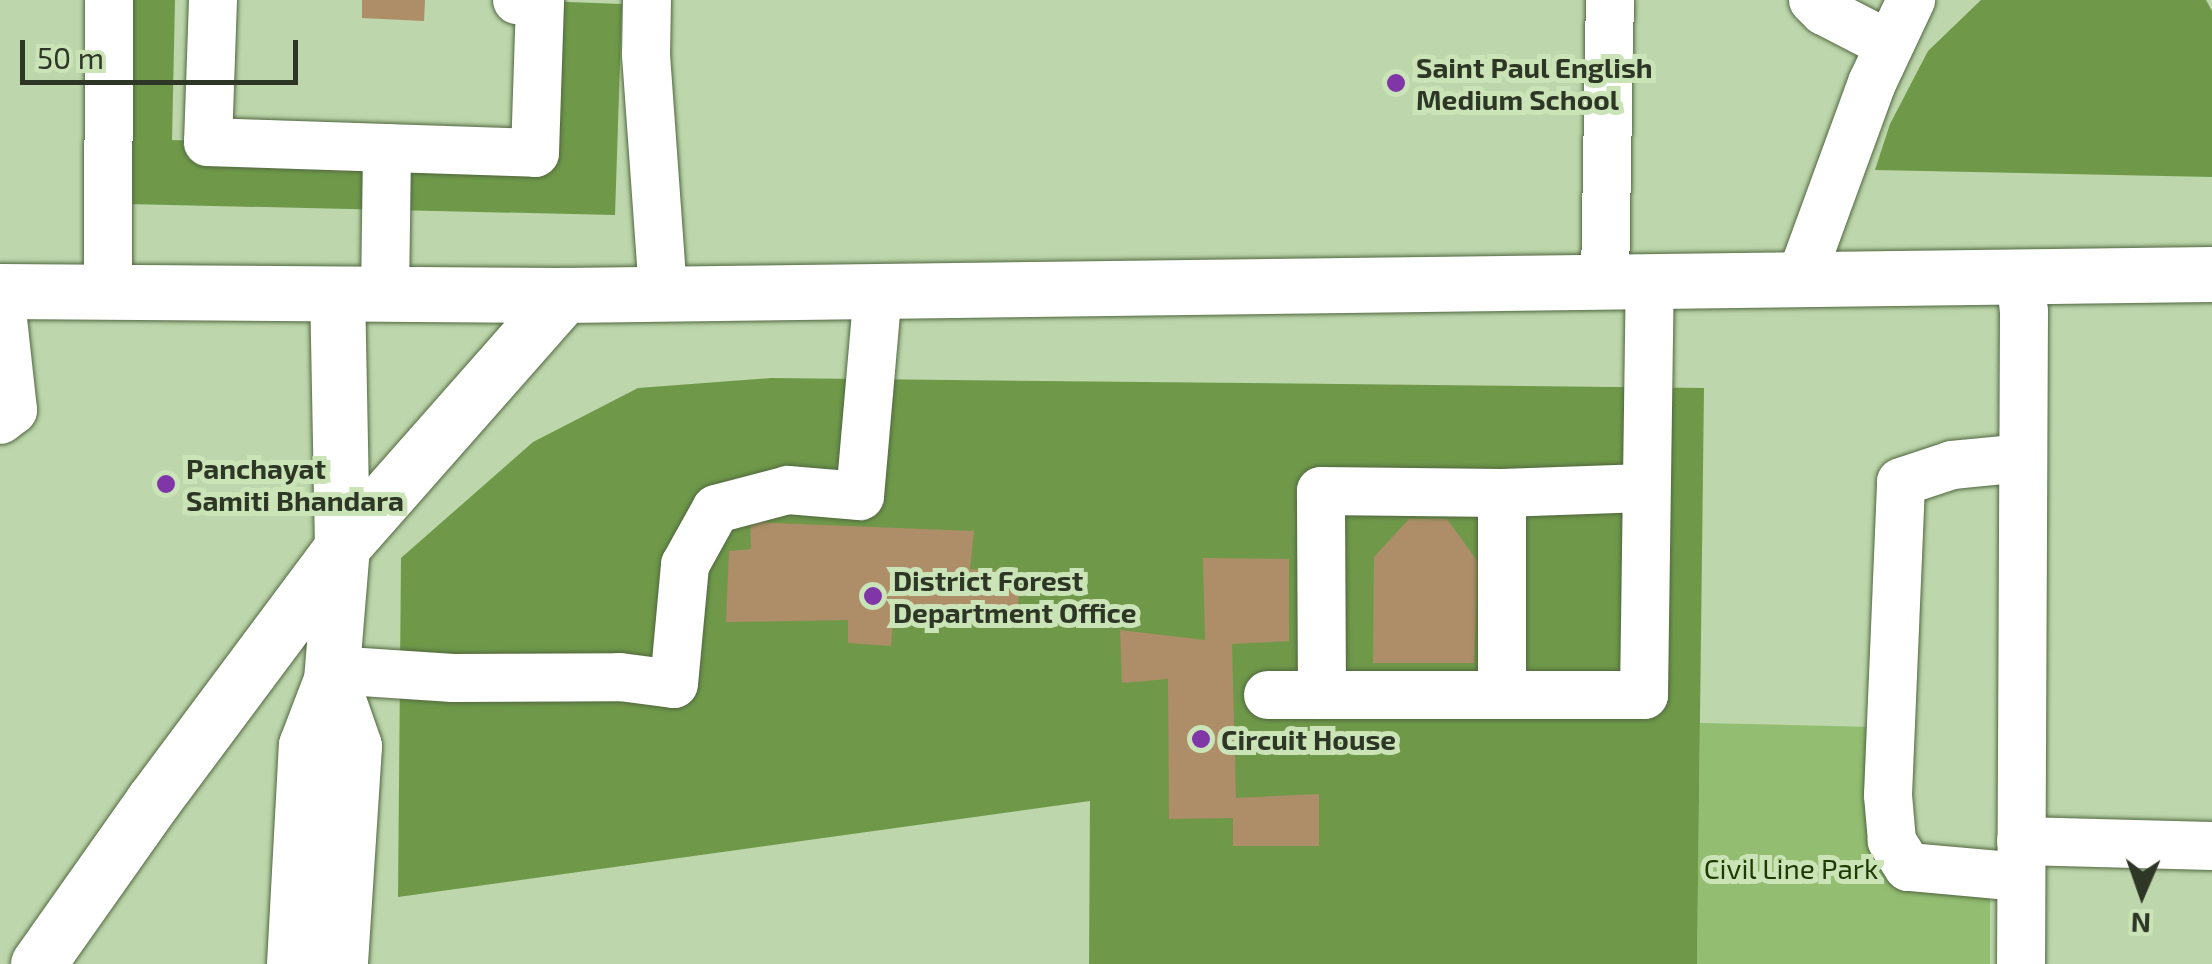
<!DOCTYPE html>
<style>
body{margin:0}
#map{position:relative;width:2212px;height:964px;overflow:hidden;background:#bdd6ab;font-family:"Exo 2",sans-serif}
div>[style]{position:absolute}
.green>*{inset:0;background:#93bd71}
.forest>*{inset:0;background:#6f9949}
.building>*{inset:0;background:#ad8e68}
.roads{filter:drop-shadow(0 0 2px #516740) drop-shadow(0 0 2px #516740)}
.minor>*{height:48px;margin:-24px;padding:0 24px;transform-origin:24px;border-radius:24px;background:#fff}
.major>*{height:55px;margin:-27.5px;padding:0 27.5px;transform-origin:27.5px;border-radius:27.5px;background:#fff}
.highway>*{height:55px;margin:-27.5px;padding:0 27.5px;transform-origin:27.5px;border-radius:27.5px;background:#fff}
.dots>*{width:28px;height:28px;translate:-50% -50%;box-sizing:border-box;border:5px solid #cae3b7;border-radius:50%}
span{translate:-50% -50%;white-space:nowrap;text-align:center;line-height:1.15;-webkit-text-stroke:10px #cae3b7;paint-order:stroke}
.poi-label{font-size:28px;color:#2e3726;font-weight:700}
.left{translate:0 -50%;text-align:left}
.park-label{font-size:28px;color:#1f3a00}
.north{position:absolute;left:2092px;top:844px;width:100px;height:100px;-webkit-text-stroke:8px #cae3b7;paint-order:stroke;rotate:182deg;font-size:28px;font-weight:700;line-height:40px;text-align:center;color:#2e3726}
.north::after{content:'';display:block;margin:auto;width:35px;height:45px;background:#2e3726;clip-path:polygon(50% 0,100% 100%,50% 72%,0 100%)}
.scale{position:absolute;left:20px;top:40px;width:278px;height:45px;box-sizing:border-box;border:5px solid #2e3726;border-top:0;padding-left:12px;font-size:30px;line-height:35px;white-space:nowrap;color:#2e3726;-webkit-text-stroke:8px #cae3b7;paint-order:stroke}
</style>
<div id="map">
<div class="green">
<div style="clip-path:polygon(1700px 723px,1874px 727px,1876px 828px,1990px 890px,1990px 964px,1697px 964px)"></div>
</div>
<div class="forest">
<div style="clip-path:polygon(129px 0,175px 0,172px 140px,534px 153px,541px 1px,622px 4px,615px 215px,127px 204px)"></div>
<div style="clip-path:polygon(1981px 0,2206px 0,2212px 11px,2212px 177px,1875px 170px,1890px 124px,1928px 51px)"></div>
<div style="clip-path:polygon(771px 378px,1704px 388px,1697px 964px,1089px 964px,1090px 801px,398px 897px,401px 558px,533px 442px,638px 388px)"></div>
</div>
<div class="building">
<div style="clip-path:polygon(362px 0,425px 0,424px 21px,362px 18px)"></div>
<div style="clip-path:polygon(1409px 519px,1447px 519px,1478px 562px,1474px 663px,1373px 663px,1374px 557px)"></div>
<div style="clip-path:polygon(750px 522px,974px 531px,970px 569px,1020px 573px,1017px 622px,893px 619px,891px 646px,848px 643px,848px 620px,726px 622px,729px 551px,751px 549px)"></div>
<div style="clip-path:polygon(1203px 558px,1289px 559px,1289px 641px,1232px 644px,1236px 798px,1319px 794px,1319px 846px,1233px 846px,1233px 818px,1169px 819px,1168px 679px,1122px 683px,1120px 630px,1205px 640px)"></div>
</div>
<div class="roads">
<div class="minor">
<div style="left:213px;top:0;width:142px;rotate:92deg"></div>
<div style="left:208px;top:142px;width:327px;rotate:1.9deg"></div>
<div style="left:535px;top:153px;width:152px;rotate:-88.1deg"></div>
<div style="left:540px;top:1px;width:23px;rotate:-178deg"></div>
<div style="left:647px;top:0;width:55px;rotate:91deg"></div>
<div style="left:646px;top:55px;width:239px;rotate:85.9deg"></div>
<div style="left:1813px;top:0;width:16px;rotate:45deg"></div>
<div style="left:1824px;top:11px;width:72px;rotate:27.3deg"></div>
<div style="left:2020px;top:274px;width:38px;rotate:84deg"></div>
<div style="left:2024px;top:312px;width:652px;rotate:90.26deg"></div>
<div style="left:1801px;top:277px;width:207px;rotate:-69.9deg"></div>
<div style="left:1872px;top:83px;width:92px;rotate:-64.8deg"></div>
<div style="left:1605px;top:280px;width:280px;rotate:-89deg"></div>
<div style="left:108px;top:289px;width:289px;rotate:-89.8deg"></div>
<div style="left:0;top:292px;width:119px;rotate:83.7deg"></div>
<div style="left:13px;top:410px;width:16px;rotate:142deg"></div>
<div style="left:385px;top:295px;width:147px;rotate:-89.2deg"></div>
<div style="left:1502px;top:493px;width:202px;rotate:90deg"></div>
<div style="left:332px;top:670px;width:121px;rotate:3.8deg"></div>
<div style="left:453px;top:678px;width:167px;rotate:-0.3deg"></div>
<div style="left:620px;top:677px;width:54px;rotate:7.4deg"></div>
<div style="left:674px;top:684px;width:120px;rotate:-84.7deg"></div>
<div style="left:685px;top:565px;width:64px;rotate:-61deg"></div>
<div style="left:716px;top:509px;width:74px;rotate:-14.8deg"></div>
<div style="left:788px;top:490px;width:72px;rotate:4.8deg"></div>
<div style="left:860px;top:496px;width:207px;rotate:-85deg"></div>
<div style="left:1268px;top:695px;width:376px"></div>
<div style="left:1644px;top:695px;width:416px;rotate:-89.2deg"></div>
<div style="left:1322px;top:695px;width:204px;rotate:-90.3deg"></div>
<div style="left:1321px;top:491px;width:181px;rotate:0.6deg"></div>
<div style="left:1502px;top:493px;width:143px;rotate:-2deg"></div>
<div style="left:2021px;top:841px;width:191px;rotate:1.5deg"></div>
<div style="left:2021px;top:877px;width:113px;rotate:-174.9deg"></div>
<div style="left:1908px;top:867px;width:31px;rotate:-122deg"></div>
<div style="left:1892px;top:841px;width:46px;rotate:-95deg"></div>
<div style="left:1888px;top:795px;width:313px;rotate:-87.6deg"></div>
<div style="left:1901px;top:482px;width:54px;rotate:-18.4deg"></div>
<div style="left:1952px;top:465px;width:71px;rotate:-5.6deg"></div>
</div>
<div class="major">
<div style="left:331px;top:680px;width:70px;rotate:70.8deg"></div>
<div style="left:354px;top:746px;width:218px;rotate:93.7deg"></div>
<div style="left:38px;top:964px;width:199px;rotate:-54.8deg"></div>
<div style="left:153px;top:801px;width:317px;rotate:-53.3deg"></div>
<div style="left:342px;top:547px;width:336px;rotate:-48.6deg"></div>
<div style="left:294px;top:964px;width:219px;rotate:-86.9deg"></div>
<div style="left:306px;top:745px;width:70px;rotate:-69deg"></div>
<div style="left:331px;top:680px;width:133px;rotate:-85.3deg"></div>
<div style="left:342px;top:547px;width:252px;rotate:-91.1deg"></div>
</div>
<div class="highway">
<div style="left:0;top:291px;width:564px;rotate:0.41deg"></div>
<div style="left:564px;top:295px;width:1648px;rotate:-0.73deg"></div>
</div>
</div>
<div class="dots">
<div style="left:1396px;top:83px;background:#8136a8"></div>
<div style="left:166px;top:484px;background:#8136a8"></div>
<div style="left:873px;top:596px;background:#8136a8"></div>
<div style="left:1201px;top:739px;background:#8136a8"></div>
</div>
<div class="poi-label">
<span class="left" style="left:1416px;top:83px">Saint Paul English<br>Medium School</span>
<span class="left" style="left:186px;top:484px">Panchayat<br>Samiti Bhandara</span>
<span class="left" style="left:893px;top:596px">District Forest<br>Department Office</span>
<span class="left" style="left:1221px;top:739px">Circuit House</span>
</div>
<div class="park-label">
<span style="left:1791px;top:868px">Civil Line Park</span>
</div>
<div class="north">N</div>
<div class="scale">50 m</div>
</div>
